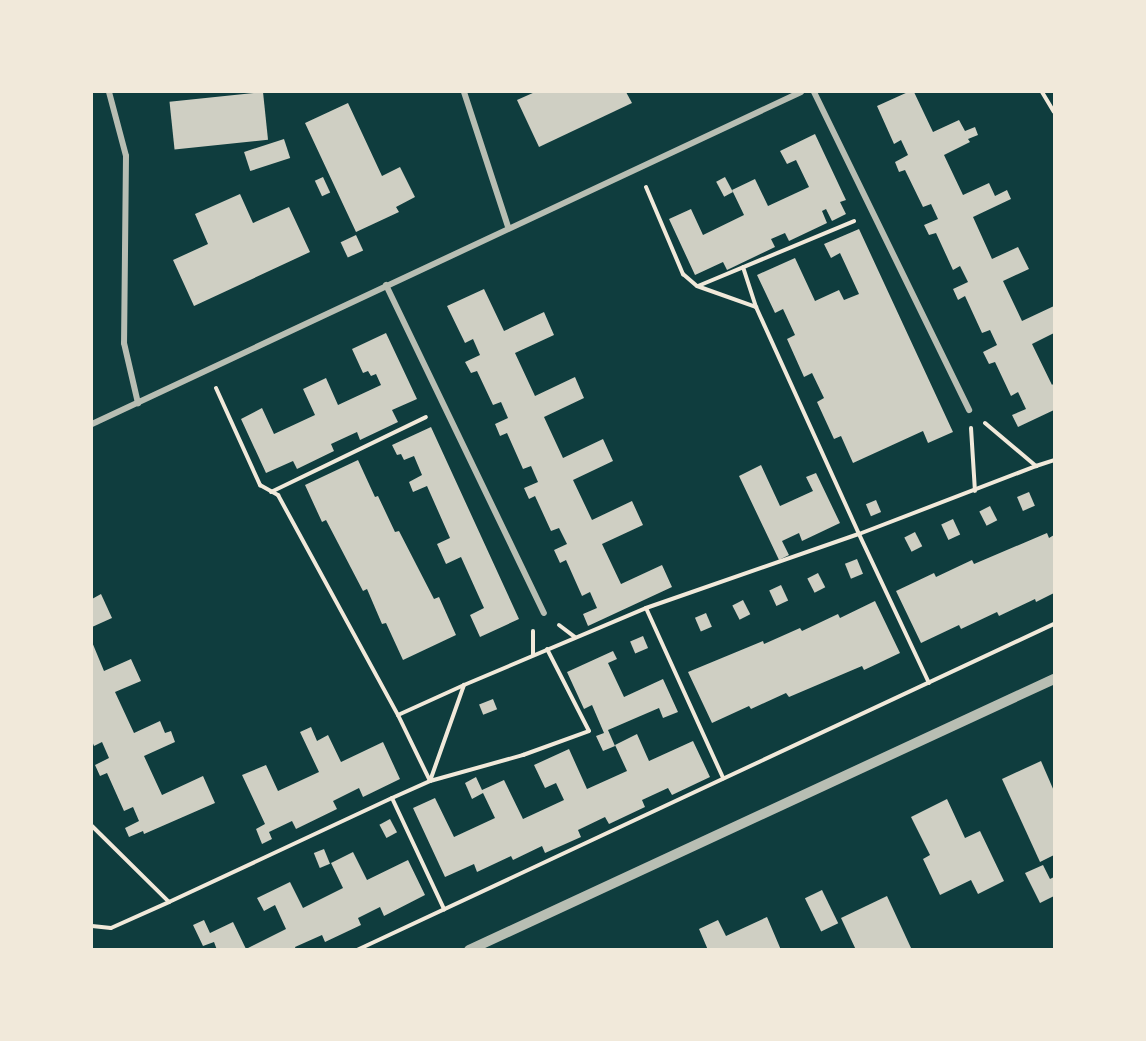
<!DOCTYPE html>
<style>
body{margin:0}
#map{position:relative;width:1146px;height:1041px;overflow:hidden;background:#0f3d3e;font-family:"Fira Sans Condensed",sans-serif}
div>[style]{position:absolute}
.building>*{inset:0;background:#cfcfc3;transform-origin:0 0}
.path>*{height:4px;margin:-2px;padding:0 2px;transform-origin:2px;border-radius:2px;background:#f1e9da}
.minor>*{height:6px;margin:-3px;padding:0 3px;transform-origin:3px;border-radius:3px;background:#b8beb3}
.tertiary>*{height:10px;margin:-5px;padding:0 5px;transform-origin:5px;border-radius:5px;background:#b8beb3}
span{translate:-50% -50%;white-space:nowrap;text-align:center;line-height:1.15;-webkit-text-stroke:4.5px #f1e9da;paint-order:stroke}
.frame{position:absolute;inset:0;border:93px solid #f1e9da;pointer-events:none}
</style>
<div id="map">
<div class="building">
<div style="left:263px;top:92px;width:48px;height:94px;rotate:84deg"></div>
<div style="clip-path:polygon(535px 92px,626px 92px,632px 103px,539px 147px,517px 100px)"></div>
<div style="clip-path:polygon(908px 92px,914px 92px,933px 132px,959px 120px,965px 131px,975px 127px,978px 135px,968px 139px,970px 142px,944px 155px,963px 195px,989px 183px,995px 196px,1007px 190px,1011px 199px,973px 217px,992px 259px,1018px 247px,1029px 269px,1003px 281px,1022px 321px,1054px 306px,1054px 333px,1032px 344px,1052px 385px,1054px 383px,1054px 410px,1018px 427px,1012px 415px,1026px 409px,1018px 392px,1011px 396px,995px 362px,989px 364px,983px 352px,997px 345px,990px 330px,982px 333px,965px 296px,958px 300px,953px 289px,968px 282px,960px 266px,953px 270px,936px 233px,929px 235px,924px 225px,938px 219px,931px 204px,923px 207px,905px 170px,899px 172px,895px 162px,908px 155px,901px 140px,894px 144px,877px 106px)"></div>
<div style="clip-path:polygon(348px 103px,382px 176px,400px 167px,415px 197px,396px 207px,399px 212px,356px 232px,305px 123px)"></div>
<div style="clip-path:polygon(815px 134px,846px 200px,840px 202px,846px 214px,832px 221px,826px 209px,822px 211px,827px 223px,789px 241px,785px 233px,771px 239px,775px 247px,727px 270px,723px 262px,695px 275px,669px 219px,691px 209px,703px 235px,744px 215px,732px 190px,755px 179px,768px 206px,809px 187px,796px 160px,787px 164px,780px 151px)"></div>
<div style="left:284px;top:139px;width:20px;height:42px;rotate:72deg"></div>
<div style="left:323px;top:177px;width:17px;height:9px;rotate:65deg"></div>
<div style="left:725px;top:177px;width:17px;height:10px;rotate:62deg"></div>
<div style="clip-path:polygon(240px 194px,253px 223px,289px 207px,310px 252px,194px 306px,173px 260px,208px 244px,195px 214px)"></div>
<div style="clip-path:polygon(859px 229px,953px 432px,928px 443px,923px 431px,853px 463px,841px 436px,834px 439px,817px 402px,824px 398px,812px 373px,804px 377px,787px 339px,795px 335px,783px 309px,775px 313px,757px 275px,795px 258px,815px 301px,839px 290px,844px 300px,859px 294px,840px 253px,831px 258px,824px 244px)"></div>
<div style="left:356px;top:235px;width:17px;height:17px;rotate:65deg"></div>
<div style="clip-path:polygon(484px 289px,504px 331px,544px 312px,554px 335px,515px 353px,535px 396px,575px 377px,584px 398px,544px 417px,563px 458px,603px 439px,613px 461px,573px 480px,592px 520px,632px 501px,643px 525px,602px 544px,621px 584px,662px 565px,672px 587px,588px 626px,583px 614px,597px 608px,590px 592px,582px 596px,566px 560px,560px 563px,554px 550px,567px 544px,559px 528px,551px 531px,535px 496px,529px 499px,524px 488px,538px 482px,531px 466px,523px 469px,507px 433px,500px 436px,495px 424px,508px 418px,501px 402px,493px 405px,477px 371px,471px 373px,465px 362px,480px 355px,473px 339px,465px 343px,447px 306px)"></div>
<div style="clip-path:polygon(386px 333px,417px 399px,392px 410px,398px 422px,360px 440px,357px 432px,331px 444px,334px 451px,297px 469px,293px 461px,266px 473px,241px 419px,262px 408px,274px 434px,315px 415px,303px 389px,326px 378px,338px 405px,381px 385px,376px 374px,371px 376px,368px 371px,363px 373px,352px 349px)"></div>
<div style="clip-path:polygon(431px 427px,519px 619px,480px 637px,470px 615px,484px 608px,461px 557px,446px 564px,437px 544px,450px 538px,427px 486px,413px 492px,409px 482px,422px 475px,414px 456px,404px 460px,401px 454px,397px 455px,392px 445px)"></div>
<div style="clip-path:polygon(358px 460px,375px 497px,378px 496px,395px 532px,399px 531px,434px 599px,439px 597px,456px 635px,403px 660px,386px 623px,382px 624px,367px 589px,363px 591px,326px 520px,322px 522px,305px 485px)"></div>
<div style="clip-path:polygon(761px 465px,780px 506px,813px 491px,806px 477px,816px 473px,840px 523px,802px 541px,799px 533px,782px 541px,789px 555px,779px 560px,739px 476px)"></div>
<div style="left:1029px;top:492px;width:15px;height:13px;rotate:67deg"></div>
<div style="left:876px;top:500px;width:13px;height:11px;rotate:67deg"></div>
<div style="left:990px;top:506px;width:16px;height:12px;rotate:63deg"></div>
<div style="left:953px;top:519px;width:17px;height:13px;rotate:65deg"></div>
<div style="left:915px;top:532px;width:16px;height:12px;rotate:63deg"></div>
<div style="clip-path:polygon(1047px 533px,1049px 538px,1054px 535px,1054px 593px,1036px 602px,1035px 599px,999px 616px,997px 612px,961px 629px,959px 625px,921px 643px,896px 591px,934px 573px,936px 577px,972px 560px,974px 564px)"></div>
<div style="left:857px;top:559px;width:16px;height:13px;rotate:68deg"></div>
<div style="left:818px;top:573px;width:16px;height:12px;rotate:63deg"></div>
<div style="left:781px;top:585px;width:17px;height:13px;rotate:65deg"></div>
<div style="clip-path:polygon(101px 594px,112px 618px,92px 627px,92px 599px)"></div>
<div style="left:743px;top:600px;width:16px;height:12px;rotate:63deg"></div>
<div style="clip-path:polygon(875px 601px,900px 653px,864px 670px,862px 666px,789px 697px,786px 693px,751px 709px,749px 706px,712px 723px,688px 672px,763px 641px,764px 644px,800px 628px,802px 631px,838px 614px,840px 618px)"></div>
<div style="left:706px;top:613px;width:15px;height:12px;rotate:67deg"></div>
<div style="left:643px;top:636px;width:13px;height:14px;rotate:67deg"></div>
<div style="clip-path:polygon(92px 642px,104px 671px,131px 659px,141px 681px,115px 692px,134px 733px,160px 721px,165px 733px,171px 731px,175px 742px,144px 756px,162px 795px,203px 776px,215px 803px,144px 834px,143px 831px,129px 837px,125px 828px,139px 821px,133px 807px,124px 811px,107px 773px,100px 776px,95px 765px,109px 758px,102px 742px,94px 746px,92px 741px)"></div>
<div style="clip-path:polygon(613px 651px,617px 659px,608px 663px,624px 697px,663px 679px,678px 712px,663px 718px,659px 708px,608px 730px,615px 746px,603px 751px,596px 736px,604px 733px,592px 705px,584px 709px,567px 672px)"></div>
<div style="left:493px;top:699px;width:11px;height:15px;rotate:68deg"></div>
<div style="clip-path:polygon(311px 727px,317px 741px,328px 735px,341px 762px,383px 742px,400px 779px,363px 797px,359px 788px,333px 801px,337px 809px,296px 829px,292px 821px,269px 832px,272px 839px,262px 844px,256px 829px,265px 824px,242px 775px,266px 765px,278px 791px,319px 772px,300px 732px)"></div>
<div style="clip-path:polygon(637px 734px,649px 761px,693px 741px,710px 777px,672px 795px,668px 788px,642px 800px,645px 807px,609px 824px,605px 817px,578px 830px,581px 837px,545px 853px,542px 846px,513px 860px,511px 856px,477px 872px,474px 864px,445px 877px,413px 808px,435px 798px,454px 837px,495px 818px,483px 793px,472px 799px,465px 783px,476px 777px,482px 790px,504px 780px,523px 819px,564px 800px,556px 783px,545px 788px,534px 765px,569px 749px,587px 789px,627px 771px,615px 745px)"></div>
<div style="clip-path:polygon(1041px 761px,1054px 791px,1054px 855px,1040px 862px,1002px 779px)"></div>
<div style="clip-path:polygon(947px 799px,965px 838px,980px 831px,1004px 881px,978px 894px,971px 880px,940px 895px,923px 859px,930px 855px,911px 817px)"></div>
<div style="left:390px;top:819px;width:15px;height:12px;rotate:62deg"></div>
<div style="left:324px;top:849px;width:16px;height:11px;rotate:68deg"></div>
<div style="clip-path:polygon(353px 852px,367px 880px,408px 860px,425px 895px,384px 916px,380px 907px,358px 918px,361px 925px,325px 942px,322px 935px,295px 947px,296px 950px,217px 950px,214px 942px,203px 946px,193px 925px,204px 920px,210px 933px,233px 922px,246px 949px,286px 929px,275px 905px,264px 911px,257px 898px,290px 882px,303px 908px,343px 888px,331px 863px)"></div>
<div style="clip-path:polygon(1043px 865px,1050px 879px,1054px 877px,1054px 896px,1040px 903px,1025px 873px)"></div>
<div style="left:822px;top:890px;width:37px;height:19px;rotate:64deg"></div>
<div style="clip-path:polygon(887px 896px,911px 948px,856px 950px,841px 918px)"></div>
<div style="clip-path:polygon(767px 917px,781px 950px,708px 950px,699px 929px,718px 920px,726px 936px)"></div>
</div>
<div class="path">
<div style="left:1042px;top:92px;width:23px;rotate:59deg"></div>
<div style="left:646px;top:187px;width:95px;rotate:67deg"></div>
<div style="left:683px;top:274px;width:18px;rotate:41deg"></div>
<div style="left:697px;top:286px;width:63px;rotate:19.6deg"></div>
<div style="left:698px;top:286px;width:169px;rotate:-22.6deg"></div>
<div style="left:216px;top:388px;width:107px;rotate:65.6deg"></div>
<div style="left:260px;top:485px;width:21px;rotate:29deg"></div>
<div style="left:278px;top:495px;width:251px;rotate:61.4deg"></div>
<div style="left:398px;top:715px;width:73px;rotate:64.1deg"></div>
<div style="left:430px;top:781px;width:97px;rotate:-15.6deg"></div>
<div style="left:523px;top:755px;width:70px;rotate:-20deg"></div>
<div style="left:589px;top:731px;width:92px;rotate:-117.1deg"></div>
<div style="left:985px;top:423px;width:67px;rotate:40.1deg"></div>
<div style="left:1036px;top:466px;width:19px;rotate:-18deg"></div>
<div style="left:971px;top:428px;width:63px;rotate:86.4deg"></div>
<div style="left:271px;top:492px;width:172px;rotate:-25.8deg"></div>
<div style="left:646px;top:608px;width:225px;rotate:-19.2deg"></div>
<div style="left:859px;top:534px;width:249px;rotate:-114.4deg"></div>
<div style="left:756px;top:307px;width:42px;rotate:-108deg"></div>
<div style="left:559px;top:625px;width:20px;rotate:37deg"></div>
<div style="left:533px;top:655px;width:24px;rotate:-90deg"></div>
<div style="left:929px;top:683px;width:165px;rotate:-115.2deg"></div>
<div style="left:859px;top:534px;width:190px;rotate:-21deg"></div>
<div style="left:398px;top:715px;width:72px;rotate:-24.4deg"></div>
<div style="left:392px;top:798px;width:42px;rotate:-24.1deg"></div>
<div style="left:430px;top:781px;width:102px;rotate:-70.5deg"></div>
<div style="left:464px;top:685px;width:198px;rotate:-22.9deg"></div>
<div style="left:646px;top:608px;width:187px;rotate:65.6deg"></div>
<div style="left:92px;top:826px;width:108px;rotate:44.6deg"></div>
<div style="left:169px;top:902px;width:246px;rotate:-25deg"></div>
<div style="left:392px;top:798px;width:123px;rotate:64.9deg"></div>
<div style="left:92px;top:926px;width:19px;rotate:6deg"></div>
<div style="left:111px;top:928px;width:64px;rotate:-24.1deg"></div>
<div style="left:357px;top:950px;width:769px;rotate:-25.07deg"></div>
</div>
<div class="minor">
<div style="left:109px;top:92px;width:66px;rotate:75.1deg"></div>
<div style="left:126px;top:156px;width:187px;rotate:90.6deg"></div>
<div style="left:124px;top:343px;width:62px;rotate:76.9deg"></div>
<div style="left:464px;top:92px;width:142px;rotate:71.9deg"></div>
<div style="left:814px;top:92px;width:354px;rotate:64deg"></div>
<div style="left:386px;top:285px;width:364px;rotate:64.3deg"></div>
<div style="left:92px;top:424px;width:783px;rotate:-25.09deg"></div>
</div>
<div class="tertiary">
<div style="left:469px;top:950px;width:645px;rotate:-24.86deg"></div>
</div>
<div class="frame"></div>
</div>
